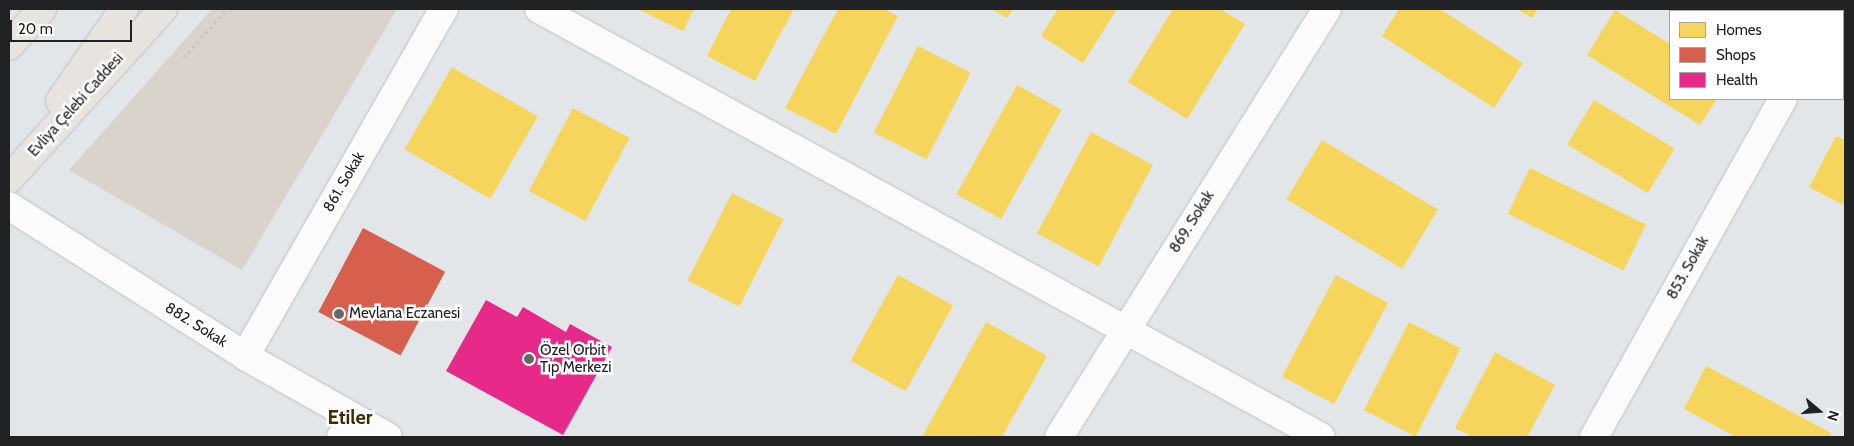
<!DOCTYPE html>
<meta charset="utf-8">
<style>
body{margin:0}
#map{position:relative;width:1854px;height:446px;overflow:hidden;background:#e3e6e8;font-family:Cabin,sans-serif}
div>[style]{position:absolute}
.green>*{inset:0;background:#dad3cb}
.homes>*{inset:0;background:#f6d55c;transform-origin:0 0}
.shops>*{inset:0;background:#d6604d;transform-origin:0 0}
.health>*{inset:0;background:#e7298a}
.path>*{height:3px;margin-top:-1.5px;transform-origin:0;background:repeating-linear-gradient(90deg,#c5c6c6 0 2.5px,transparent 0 6.5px)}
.roads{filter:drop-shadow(0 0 1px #bfc1c2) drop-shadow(0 0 1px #bfc1c2)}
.minor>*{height:28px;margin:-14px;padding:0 14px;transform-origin:14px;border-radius:14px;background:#fbfbfc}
.primary>*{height:28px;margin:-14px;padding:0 14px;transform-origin:14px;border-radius:14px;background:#e7e3df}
.dots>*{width:14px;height:14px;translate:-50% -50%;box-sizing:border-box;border:2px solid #fff;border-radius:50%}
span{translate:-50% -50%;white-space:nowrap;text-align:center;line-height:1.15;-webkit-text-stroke:5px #fff;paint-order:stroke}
.street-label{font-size:15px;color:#212223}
.poi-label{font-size:15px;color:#212223}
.left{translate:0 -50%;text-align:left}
.district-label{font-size:20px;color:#412906;font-weight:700}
.frame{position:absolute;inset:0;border:10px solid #212223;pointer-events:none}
.legend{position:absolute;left:1669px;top:10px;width:175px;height:90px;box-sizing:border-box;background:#fff;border:1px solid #a6a7a7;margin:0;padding:6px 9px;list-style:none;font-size:15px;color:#212223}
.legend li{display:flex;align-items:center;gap:10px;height:25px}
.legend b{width:25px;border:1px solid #a6a7a7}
.north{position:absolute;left:1794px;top:386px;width:50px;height:50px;-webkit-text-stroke:4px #fff;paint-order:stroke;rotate:108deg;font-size:14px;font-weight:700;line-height:20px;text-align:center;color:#212223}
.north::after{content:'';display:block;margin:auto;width:18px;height:22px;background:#212223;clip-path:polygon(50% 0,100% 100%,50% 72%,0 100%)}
.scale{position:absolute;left:10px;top:20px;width:122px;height:22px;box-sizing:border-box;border:2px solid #212223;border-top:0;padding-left:6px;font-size:15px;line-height:18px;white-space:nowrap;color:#212223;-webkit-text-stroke:4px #fff;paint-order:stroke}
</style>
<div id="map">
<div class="green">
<div style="clip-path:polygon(212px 9px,397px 9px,242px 270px,69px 170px)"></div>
</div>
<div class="homes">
<div style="clip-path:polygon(638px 9px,694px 9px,683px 31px)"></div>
<div style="clip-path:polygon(731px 9px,794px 9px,755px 81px,707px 56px)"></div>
<div style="clip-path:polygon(838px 9px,884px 9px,898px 16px,836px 134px,785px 108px)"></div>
<div style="clip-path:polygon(992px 9px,1013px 9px,1007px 18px)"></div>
<div style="clip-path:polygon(1058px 9px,1117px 9px,1083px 63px,1041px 36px)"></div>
<div style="clip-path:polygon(1173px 9px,1220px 9px,1245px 24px,1187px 119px,1128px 82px)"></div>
<div style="clip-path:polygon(1399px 9px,1440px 9px,1523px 63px,1494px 108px,1382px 36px)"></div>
<div style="clip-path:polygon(1517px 9px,1538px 9px,1532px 18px)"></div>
<div style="clip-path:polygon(1615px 10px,1670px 44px,1670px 99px,1717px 99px,1700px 125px,1587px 55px)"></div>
<div style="left:918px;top:46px;width:59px;height:97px;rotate:27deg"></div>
<div style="left:452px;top:67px;width:99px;height:95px;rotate:30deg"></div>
<div style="left:1017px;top:85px;width:51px;height:125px;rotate:29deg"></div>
<div style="left:1594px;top:100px;width:94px;height:52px;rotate:31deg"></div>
<div style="left:573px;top:108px;width:64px;height:94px;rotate:28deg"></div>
<div style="left:1091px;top:132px;width:70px;height:115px;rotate:28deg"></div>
<div style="clip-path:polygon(1836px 136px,1845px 140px,1845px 206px,1809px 187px)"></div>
<div style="left:1322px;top:140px;width:135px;height:69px;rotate:31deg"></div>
<div style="left:1530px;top:168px;width:129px;height:51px;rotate:26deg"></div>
<div style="left:732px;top:193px;width:58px;height:98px;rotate:27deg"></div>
<div style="left:898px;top:275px;width:63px;height:98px;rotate:29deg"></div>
<div style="left:1336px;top:275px;width:59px;height:115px;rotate:28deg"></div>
<div style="clip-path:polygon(986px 322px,1047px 356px,1002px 437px,926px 437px,923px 435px)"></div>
<div style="left:1409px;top:322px;width:58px;height:99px;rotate:27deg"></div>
<div style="clip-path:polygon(1495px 352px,1555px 385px,1527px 437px,1473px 437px,1455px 428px)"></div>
<div style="clip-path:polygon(1706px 366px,1831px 433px,1829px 437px,1736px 437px,1684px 409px)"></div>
</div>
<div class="shops">
<div style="left:363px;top:228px;width:93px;height:95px;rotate:28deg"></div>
</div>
<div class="health">
<div style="clip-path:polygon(486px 300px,517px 317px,523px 307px,566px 332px,570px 324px,612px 347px,563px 435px,446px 371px)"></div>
</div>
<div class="path">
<div style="left:184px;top:57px;width:64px;rotate:-48.1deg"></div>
</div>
<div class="roads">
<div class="minor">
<div style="left:539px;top:9px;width:891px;rotate:28.69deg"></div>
<div style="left:1740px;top:9px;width:4px;rotate:27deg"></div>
<div style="left:1832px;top:11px;width:2px;rotate:-63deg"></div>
<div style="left:1843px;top:74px;width:2px;rotate:27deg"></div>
<div style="left:9px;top:206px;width:280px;rotate:32.4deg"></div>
<div style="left:245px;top:356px;width:164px;rotate:29.5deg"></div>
<div style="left:245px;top:356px;width:400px;rotate:-60.2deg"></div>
<div style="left:341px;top:437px;width:23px;rotate:-49deg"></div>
<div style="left:1059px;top:437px;width:505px;rotate:-57.95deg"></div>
<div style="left:1594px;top:437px;width:387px;rotate:-60.8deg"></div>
</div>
<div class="primary">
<div style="left:9px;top:46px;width:50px;rotate:-48.3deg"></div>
<div style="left:60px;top:101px;width:112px;rotate:-55.2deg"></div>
<div style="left:9px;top:179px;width:229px;rotate:-47.8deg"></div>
</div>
</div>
<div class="dots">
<div style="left:339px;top:314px;background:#656768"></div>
<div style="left:529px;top:359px;background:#656768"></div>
</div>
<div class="street-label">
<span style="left:76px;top:105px;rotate:-48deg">Evliya Çelebi Caddesi</span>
<span style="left:344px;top:182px;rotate:-60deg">861. Sokak</span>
<span style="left:1192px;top:222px;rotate:-58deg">869. Sokak</span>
<span style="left:1688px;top:268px;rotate:-61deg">853. Sokak</span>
<span style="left:196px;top:325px;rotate:32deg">882. Sokak</span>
</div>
<div class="poi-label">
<span class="left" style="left:349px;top:314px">Mevlana Eczanesi</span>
<span class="left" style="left:540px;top:359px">Özel Orbit<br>Tıp Merkezi</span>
</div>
<div class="district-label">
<span style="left:350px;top:417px">Etiler</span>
</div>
<div class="frame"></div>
<ul class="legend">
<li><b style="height:14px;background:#f6d55c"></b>Homes</li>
<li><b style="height:14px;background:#d6604d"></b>Shops</li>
<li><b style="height:14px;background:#e7298a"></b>Health</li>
</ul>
<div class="north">N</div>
<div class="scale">20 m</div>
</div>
